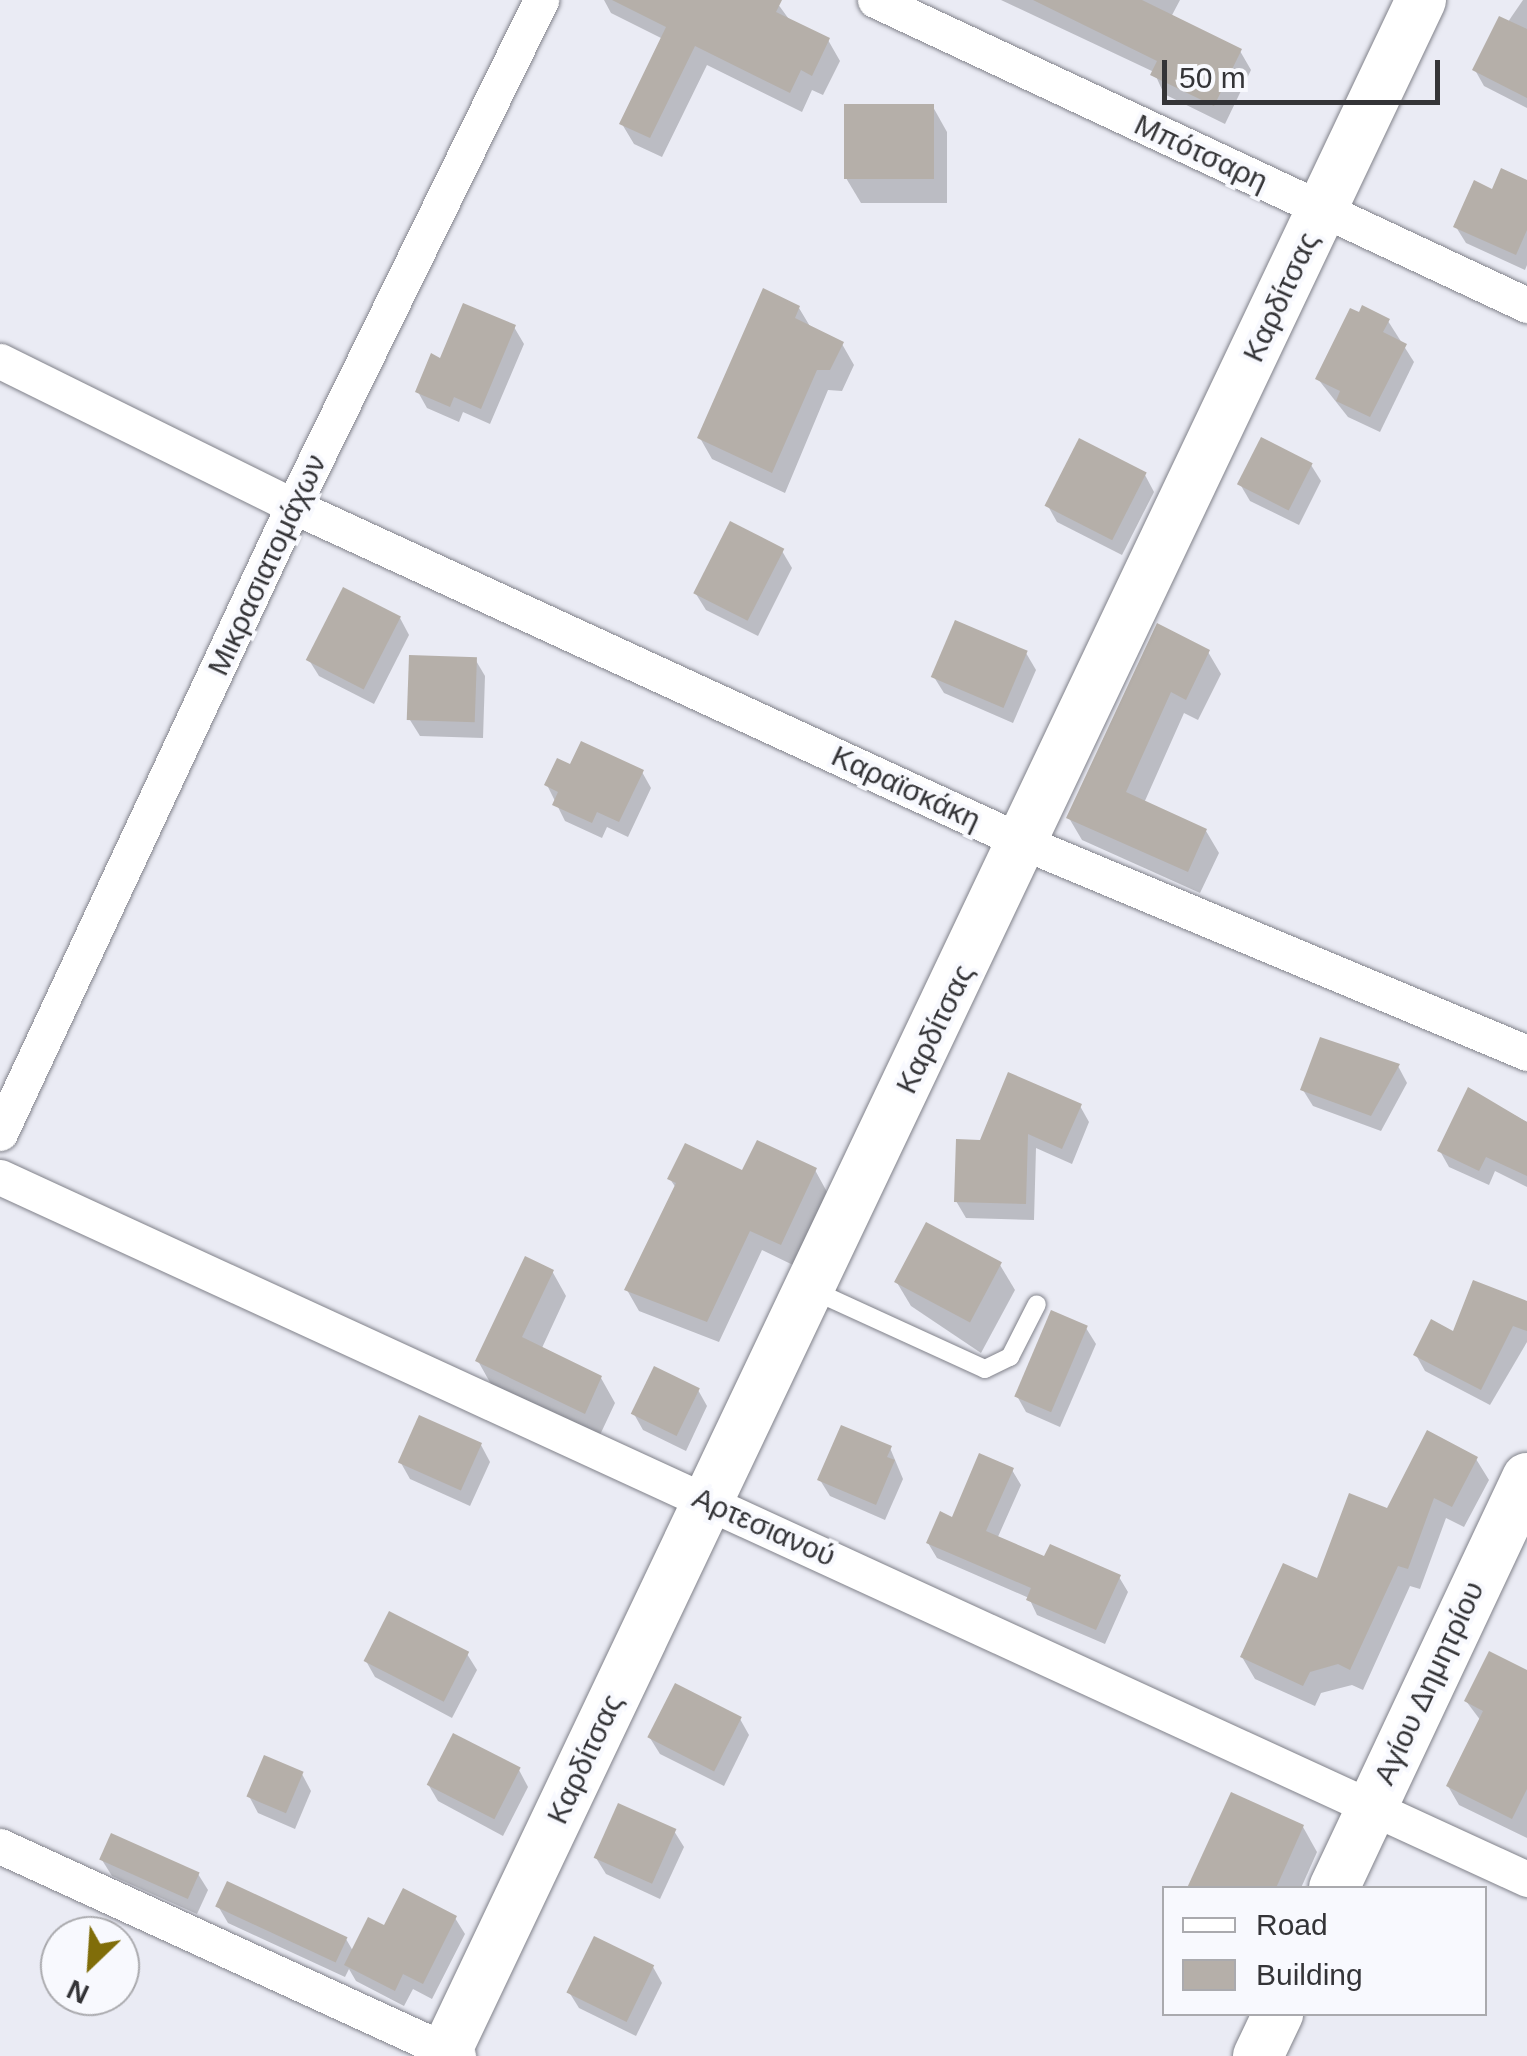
<!DOCTYPE html>
<meta charset="utf-8">
<style>
body{margin:0}
#map{position:relative;width:1527px;height:2056px;overflow:hidden;background:#eaebf4;font-family:Helvetica,sans-serif}
div>[style]{position:absolute}
.shadow>*{inset:0;background:#0003}
.building>*{inset:0;background:#b5afa9;transform-origin:0 0}
.roads{filter:drop-shadow(0 0 2px #81828a) drop-shadow(0 0 2px #81828a)}
.lane>*{height:18px;margin:-9px;padding:0 9px;transform-origin:9px;border-radius:9px;background:#fff}
.street>*{height:35px;margin:-17.5px;padding:0 17.5px;transform-origin:17.5px;border-radius:17.5px;background:#fff}
.secondary>*{height:50px;margin:-25px;padding:0 25px;transform-origin:25px;border-radius:25px;background:#fff}
span{translate:-50% -50%;white-space:nowrap;text-align:center;line-height:1.15;-webkit-text-stroke:8px #f8f9fe;paint-order:stroke}
.street-label{font-size:30px;color:#343437}
.legend{position:absolute;left:1162px;top:1886px;width:325px;height:130px;box-sizing:border-box;background:#f8f9fe;border:2px solid #aaaaae;margin:0;padding:12px 18px;list-style:none;font-size:30px;color:#343437}
.legend li{display:flex;align-items:center;gap:20px;height:50px}
.legend b{width:50px;border:2px solid #aaaaae}
.north{position:absolute;left:40px;top:1916px;width:100px;height:100px;box-sizing:border-box;background:#f8f9fe;border:2px solid #aaaaae;border-radius:50%;rotate:205deg;font-size:28px;font-weight:700;line-height:40px;text-align:center;color:#343437}
.north::after{content:'';display:block;margin:auto;width:35px;height:45px;background:#806d09;clip-path:polygon(50% 0,100% 100%,50% 72%,0 100%)}
.scale{position:absolute;left:1162px;top:60px;width:278px;height:45px;box-sizing:border-box;border:5px solid #343437;border-top:0;padding-left:12px;font-size:30px;line-height:35px;white-space:nowrap;color:#343437;-webkit-text-stroke:8px #f8f9fe;paint-order:stroke}
</style>
<div id="map">
<div class="shadow">
<div style="clip-path:polygon(604px 0,775px 0,791px 22px,828px 40px,840px 61px,823px 95px,812px 90px,802px 112px,707px 65px,662px 157px,634px 144px,622px 124px,663px 39px,611px 13px)"></div>
<div style="clip-path:polygon(1001px 0,1180px 0,1171px 17px,1240px 51px,1251px 70px,1225px 124px,1164px 94px,1154px 72px)"></div>
<div style="clip-path:polygon(1523px 0,1527px 0,1527px 108px,1484px 86px,1475px 70px)"></div>
<div style="clip-path:polygon(933px 107px,947px 132px,947px 203px,861px 203px,846px 178px)"></div>
<div style="clip-path:polygon(1527px 183px,1527px 265px,1525px 270px,1466px 243px,1456px 227px,1493px 192px)"></div>
<div style="clip-path:polygon(799px 308px,811px 328px,842px 344px,854px 365px,842px 391px,828px 390px,785px 493px,712px 459px,700px 438px)"></div>
<div style="clip-path:polygon(1388px 321px,1414px 362px,1380px 432px,1348px 417px,1318px 379px)"></div>
<div style="clip-path:polygon(514px 327px,524px 344px,490px 424px,463px 412px,459px 422px,427px 408px,418px 392px,441px 361px)"></div>
<div style="clip-path:polygon(1311px 465px,1321px 481px,1299px 525px,1250px 501px,1240px 484px)"></div>
<div style="clip-path:polygon(1145px 475px,1154px 492px,1122px 555px,1057px 522px,1048px 506px)"></div>
<div style="clip-path:polygon(782px 551px,792px 568px,758px 636px,706px 610px,696px 594px)"></div>
<div style="clip-path:polygon(400px 618px,409px 635px,374px 704px,319px 676px,309px 660px)"></div>
<div style="clip-path:polygon(1158px 627px,1208px 652px,1221px 674px,1198px 720px,1184px 713px,1144px 803px,1206px 831px,1219px 853px,1200px 893px,1082px 840px,1069px 818px)"></div>
<div style="clip-path:polygon(1026px 653px,1036px 670px,1013px 723px,944px 693px,934px 677px)"></div>
<div style="clip-path:polygon(475px 659px,485px 676px,483px 738px,420px 736px,410px 720px)"></div>
<div style="clip-path:polygon(571px 767px,642px 772px,651px 788px,628px 837px,607px 827px,602px 838px,565px 821px,547px 785px)"></div>
<div style="clip-path:polygon(1398px 1066px,1407px 1083px,1381px 1131px,1313px 1106px,1303px 1090px)"></div>
<div style="clip-path:polygon(1469px 1090px,1527px 1122px,1527px 1187px,1495px 1171px,1489px 1185px,1449px 1167px,1440px 1151px)"></div>
<div style="clip-path:polygon(1080px 1106px,1089px 1122px,1072px 1164px,1036px 1148px,1034px 1220px,966px 1218px,956px 1201px,982px 1143px)"></div>
<div style="clip-path:polygon(815px 1170px,827px 1192px,793px 1265px,762px 1250px,719px 1342px,639px 1311px,627px 1290px,676px 1188px,670px 1179px)"></div>
<div style="clip-path:polygon(1000px 1265px,1015px 1290px,981px 1353px,911px 1306px,896px 1281px)"></div>
<div style="clip-path:polygon(552px 1271px,566px 1296px,541px 1350px,601px 1378px,615px 1403px,599px 1437px,492px 1386px,478px 1361px)"></div>
<div style="clip-path:polygon(1527px 1303px,1527px 1342px,1490px 1405px,1425px 1371px,1416px 1355px)"></div>
<div style="clip-path:polygon(1086px 1328px,1096px 1344px,1060px 1427px,1026px 1412px,1017px 1396px)"></div>
<div style="clip-path:polygon(698px 1390px,707px 1406px,686px 1451px,643px 1430px,634px 1414px)"></div>
<div style="clip-path:polygon(481px 1445px,490px 1462px,470px 1506px,410px 1479px,401px 1463px)"></div>
<div style="clip-path:polygon(890px 1448px,903px 1479px,885px 1520px,830px 1496px,820px 1480px)"></div>
<div style="clip-path:polygon(1476px 1459px,1489px 1480px,1464px 1527px,1446px 1518px,1420px 1589px,1410px 1586px,1363px 1690px,1352px 1685px,1321px 1693px,1315px 1706px,1255px 1679px,1242px 1657px,1388px 1511px)"></div>
<div style="clip-path:polygon(1012px 1470px,1021px 1485px,997px 1539px,1046px 1560px,1119px 1577px,1128px 1592px,1105px 1644px,1037px 1615px,1029px 1598px,937px 1558px,928px 1543px)"></div>
<div style="clip-path:polygon(467px 1654px,477px 1670px,452px 1718px,375px 1677px,366px 1661px)"></div>
<div style="clip-path:polygon(1527px 1673px,1527px 1838px,1459px 1805px,1448px 1786px,1481px 1721px,1466px 1701px)"></div>
<div style="clip-path:polygon(740px 1719px,749px 1735px,724px 1786px,660px 1754px,650px 1738px)"></div>
<div style="clip-path:polygon(519px 1770px,528px 1787px,503px 1836px,438px 1801px,428px 1784px)"></div>
<div style="clip-path:polygon(302px 1774px,311px 1791px,295px 1829px,258px 1813px,249px 1796px)"></div>
<div style="clip-path:polygon(1232px 1795px,1303px 1827px,1317px 1852px,1301px 1888px,1190px 1888px)"></div>
<div style="clip-path:polygon(674px 1831px,684px 1847px,660px 1899px,606px 1874px,596px 1858px)"></div>
<div style="clip-path:polygon(102px 1860px,198px 1874px,208px 1890px,197px 1914px,112px 1876px)"></div>
<div style="clip-path:polygon(218px 1906px,346px 1939px,353px 1951px,385px 1929px,455px 1918px,465px 1934px,432px 1999px,413px 1989px,404px 2006px,356px 1981px,349px 1969px,345px 1977px,228px 1923px)"></div>
<div style="clip-path:polygon(653px 1967px,662px 1983px,636px 2036px,579px 2008px,569px 1992px)"></div>
</div>
<div class="building">
<div style="clip-path:polygon(612px 0,782px 0,776px 12px,830px 38px,812px 76px,801px 70px,790px 93px,695px 46px,650px 138px,619px 124px,666px 27px)"></div>
<div style="clip-path:polygon(1033px 0,1142px 0,1242px 49px,1214px 106px,1150px 75px,1157px 61px)"></div>
<div style="clip-path:polygon(1499px 16px,1527px 29px,1527px 98px,1472px 70px)"></div>
<div style="left:844px;top:104px;width:90px;height:75px"></div>
<div style="clip-path:polygon(1501px 168px,1527px 180px,1527px 230px,1516px 255px,1453px 227px,1474px 180px,1492px 189px)"></div>
<div style="clip-path:polygon(763px 288px,800px 306px,795px 318px,844px 342px,830px 370px,817px 370px,772px 473px,697px 438px)"></div>
<div style="clip-path:polygon(463px 303px,516px 325px,481px 409px,454px 397px,450px 407px,415px 392px,431px 353px,440px 358px)"></div>
<div style="clip-path:polygon(1362px 305px,1390px 319px,1383px 332px,1407px 344px,1370px 417px,1336px 401px,1340px 391px,1315px 379px,1350px 308px,1359px 312px)"></div>
<div style="left:1261px;top:437px;width:58px;height:53px;rotate:27deg"></div>
<div style="left:1079px;top:438px;width:76px;height:76px;rotate:27deg"></div>
<div style="left:730px;top:521px;width:61px;height:81px;rotate:27deg"></div>
<div style="left:343px;top:587px;width:65px;height:82px;rotate:27deg"></div>
<div style="left:955px;top:620px;width:79px;height:62px;rotate:23deg"></div>
<div style="clip-path:polygon(1157px 623px,1210px 650px,1186px 700px,1171px 692px,1126px 792px,1207px 829px,1188px 872px,1066px 818px)"></div>
<div style="left:409px;top:655px;width:68px;height:65px;rotate:2deg"></div>
<div style="clip-path:polygon(581px 741px,644px 770px,619px 822px,597px 812px,592px 823px,552px 805px,558px 792px,544px 785px,557px 758px,570px 764px)"></div>
<div style="clip-path:polygon(1320px 1037px,1400px 1064px,1371px 1116px,1300px 1090px)"></div>
<div style="clip-path:polygon(1008px 1072px,1082px 1104px,1062px 1149px,1028px 1134px,1026px 1204px,954px 1202px,956px 1139px,980px 1140px)"></div>
<div style="clip-path:polygon(1468px 1087px,1527px 1122px,1527px 1176px,1486px 1157px,1479px 1171px,1437px 1151px)"></div>
<div style="clip-path:polygon(757px 1140px,817px 1168px,781px 1245px,750px 1231px,707px 1322px,624px 1290px,676px 1183px,667px 1179px,685px 1143px,742px 1170px)"></div>
<div style="left:926px;top:1222px;width:86px;height:68px;rotate:28deg"></div>
<div style="clip-path:polygon(525px 1256px,554px 1270px,522px 1337px,602px 1376px,585px 1414px,475px 1361px)"></div>
<div style="clip-path:polygon(1473px 1280px,1527px 1301px,1527px 1331px,1513px 1326px,1481px 1390px,1413px 1355px,1431px 1319px,1453px 1331px)"></div>
<div style="left:1051px;top:1310px;width:40px;height:94px;rotate:23deg"></div>
<div style="left:654px;top:1366px;width:51px;height:53px;rotate:26deg"></div>
<div style="left:419px;top:1415px;width:69px;height:52px;rotate:24deg"></div>
<div style="clip-path:polygon(841px 1425px,892px 1446px,887px 1457px,895px 1460px,876px 1505px,817px 1480px)"></div>
<div style="clip-path:polygon(1427px 1430px,1478px 1457px,1452px 1507px,1434px 1498px,1408px 1569px,1398px 1566px,1350px 1670px,1338px 1664px,1310px 1672px,1303px 1686px,1240px 1657px,1283px 1563px,1317px 1578px,1349px 1493px,1387px 1508px)"></div>
<div style="clip-path:polygon(979px 1453px,1014px 1468px,986px 1531px,1044px 1556px,1050px 1544px,1121px 1575px,1096px 1630px,1026px 1600px,1031px 1588px,926px 1543px,940px 1511px,952px 1517px)"></div>
<div style="left:389px;top:1611px;width:90px;height:56px;rotate:27deg"></div>
<div style="clip-path:polygon(1489px 1651px,1527px 1670px,1527px 1789px,1512px 1819px,1446px 1786px,1483px 1711px,1464px 1701px)"></div>
<div style="left:675px;top:1683px;width:75px;height:61px;rotate:27deg"></div>
<div style="left:453px;top:1733px;width:76px;height:58px;rotate:27deg"></div>
<div style="left:264px;top:1755px;width:43px;height:45px;rotate:23deg"></div>
<div style="clip-path:polygon(1231px 1792px,1304px 1825px,1276px 1888px,1187px 1888px)"></div>
<div style="left:618px;top:1803px;width:64px;height:60px;rotate:24deg"></div>
<div style="left:111px;top:1833px;width:97px;height:29px;rotate:24deg"></div>
<div style="left:227px;top:1881px;width:133px;height:28px;rotate:25deg"></div>
<div style="clip-path:polygon(403px 1888px,457px 1916px,423px 1984px,403px 1974px,395px 1991px,344px 1965px,368px 1917px,384px 1925px)"></div>
<div style="left:594px;top:1936px;width:67px;height:63px;rotate:26deg"></div>
</div>
<div class="roads">
<div class="lane">
<div style="left:810px;top:1289px;width:192px;rotate:24.6deg"></div>
<div style="left:985px;top:1369px;width:28px;rotate:-26deg"></div>
<div style="left:1010px;top:1357px;width:59px;rotate:-63deg"></div>
</div>
<div class="street">
<div style="left:875px;top:0;width:720px;rotate:25.07deg"></div>
<div style="left:0;top:361px;width:327px;rotate:26.3deg"></div>
<div style="left:293px;top:506px;width:806px;rotate:24.72deg"></div>
<div style="left:1025px;top:843px;width:544px;rotate:22.7deg"></div>
<div style="left:0;top:1133px;width:692px;rotate:-64.95deg"></div>
<div style="left:293px;top:506px;width:564px;rotate:-63.89deg"></div>
<div style="left:0;top:1177px;width:1681px;rotate:24.69deg"></div>
<div style="left:0;top:1846px;width:504px;rotate:24.63deg"></div>
</div>
<div class="secondary">
<div style="left:1334px;top:1888px;width:453px;rotate:-64.8deg"></div>
<div style="left:444px;top:2056px;width:2276px;rotate:-64.58deg"></div>
<div style="left:1258px;top:2056px;width:47px;rotate:-64.5deg"></div>
</div>
</div>
<div class="street-label">
<span style="left:1201px;top:153px;rotate:25deg">Μπότσαρη</span>
<span style="left:1281px;top:297px;rotate:-65deg">Καρδίτσας</span>
<span style="left:267px;top:565px;rotate:-65deg">Μικρασιατομάχων</span>
<span style="left:906px;top:788px;rotate:25deg">Καραϊσκάκη</span>
<span style="left:935px;top:1029px;rotate:-64deg">Καρδίτσας</span>
<span style="left:764px;top:1527px;rotate:24deg">Αρτεσιανού</span>
<span style="left:1429px;top:1683px;rotate:-65deg">Αγίου Δημητρίου</span>
<span style="left:585px;top:1759px;rotate:-65deg">Καρδίτσας</span>
</div>
<ul class="legend">
<li><b style="height:12px;background:#fff"></b>Road</li>
<li><b style="height:28px;background:#b5afa9"></b>Building</li>
</ul>
<div class="north">N</div>
<div class="scale">50 m</div>
</div>
